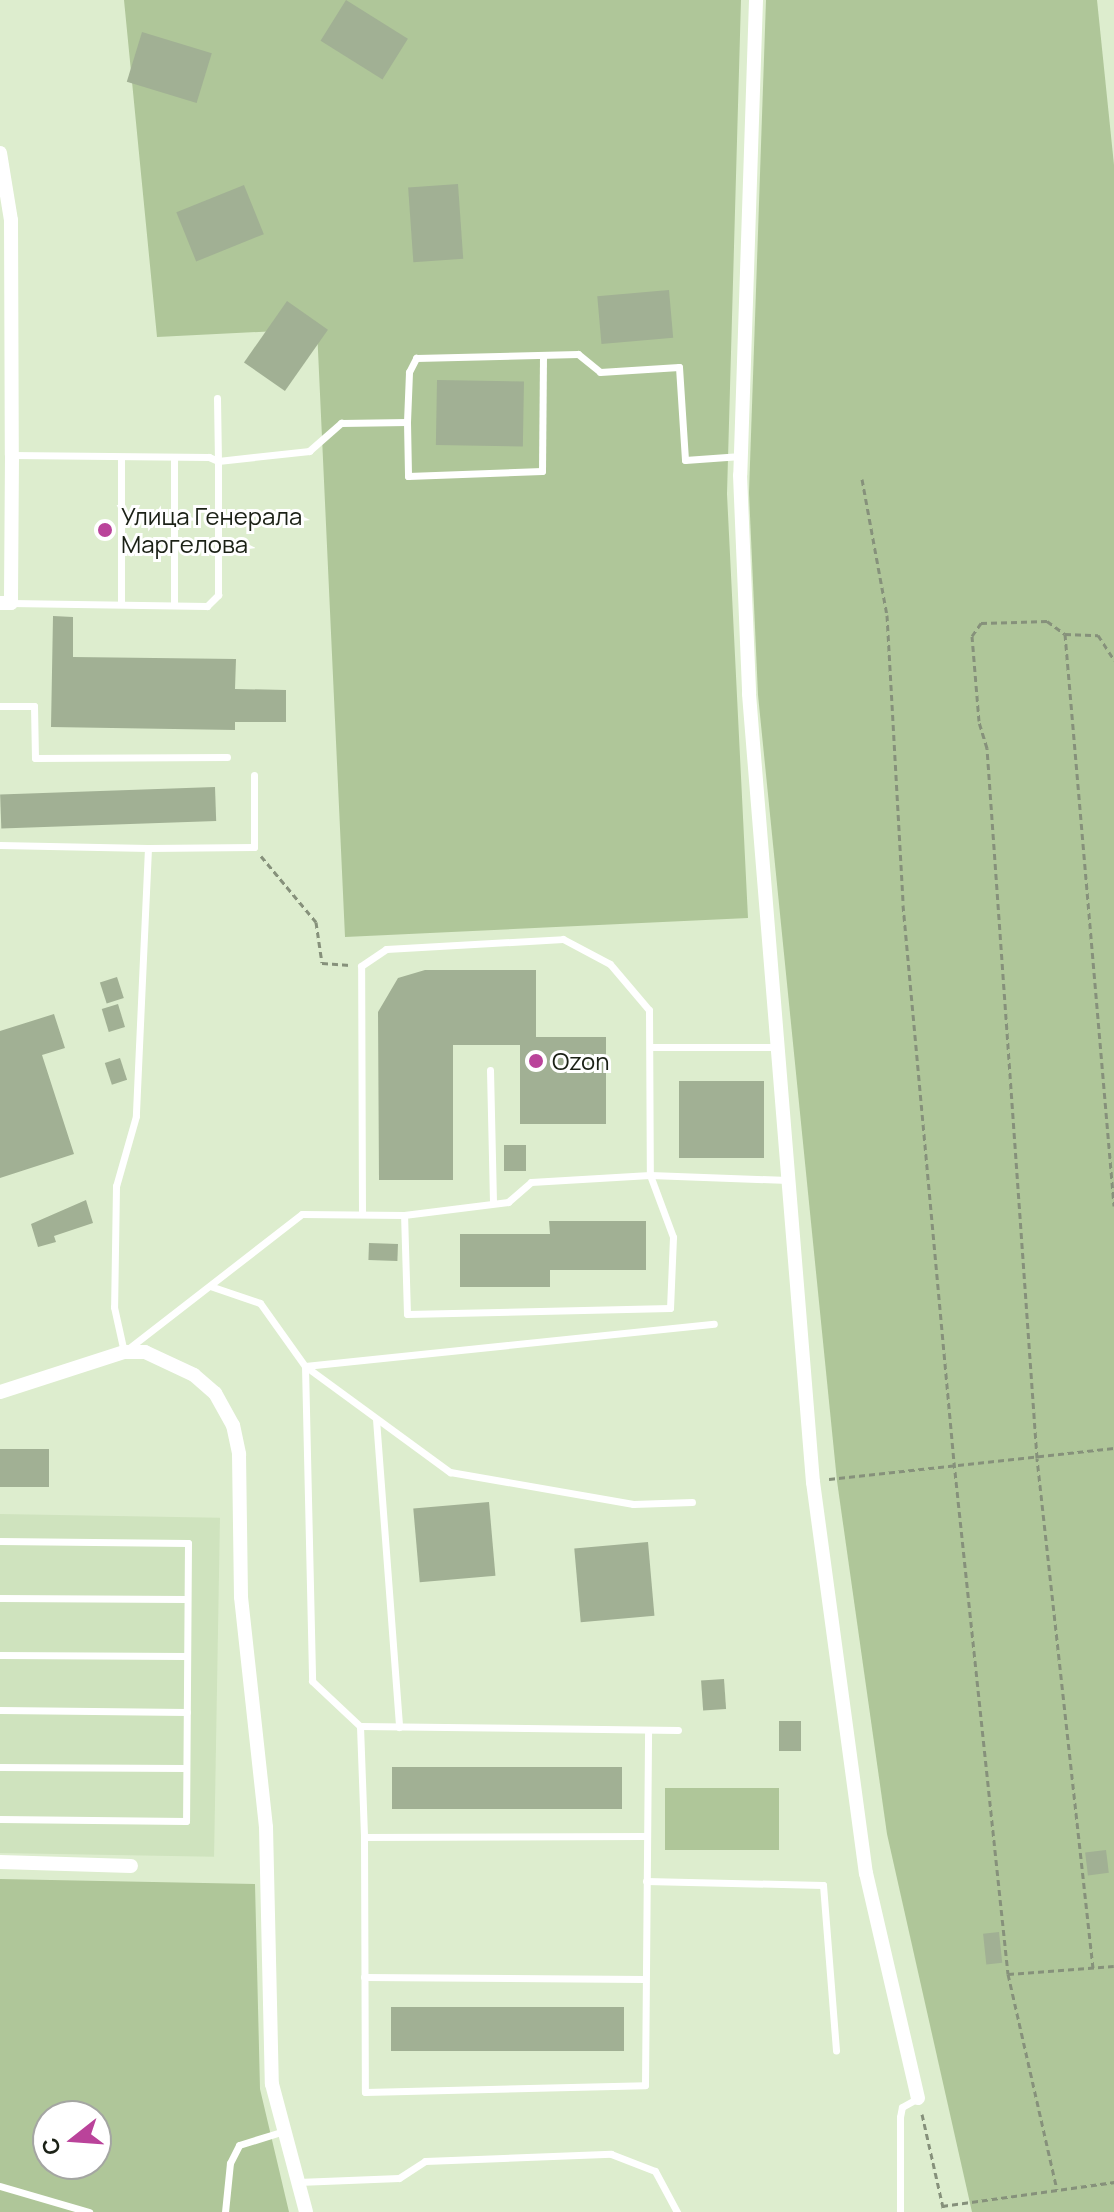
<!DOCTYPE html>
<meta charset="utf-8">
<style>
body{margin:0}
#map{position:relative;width:1114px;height:2212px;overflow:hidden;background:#ddedce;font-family:Manrope,sans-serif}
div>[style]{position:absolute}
.built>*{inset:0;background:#cfe3be;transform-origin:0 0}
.green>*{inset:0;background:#afc699;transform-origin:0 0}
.building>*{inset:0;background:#a1b094;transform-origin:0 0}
.path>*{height:3px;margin-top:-1.5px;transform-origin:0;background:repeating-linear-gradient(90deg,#86917b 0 6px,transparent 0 10px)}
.lane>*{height:7px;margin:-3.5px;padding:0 3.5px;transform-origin:3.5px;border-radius:3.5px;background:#fff}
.street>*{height:14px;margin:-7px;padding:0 7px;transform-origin:7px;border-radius:7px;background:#fff}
.dots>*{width:22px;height:22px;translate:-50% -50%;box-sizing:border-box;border:4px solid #fff;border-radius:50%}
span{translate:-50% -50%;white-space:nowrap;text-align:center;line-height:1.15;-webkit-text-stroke:6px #fff;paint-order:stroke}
.poi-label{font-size:24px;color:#1b2116}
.left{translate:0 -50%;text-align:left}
.north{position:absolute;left:32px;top:2100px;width:80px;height:80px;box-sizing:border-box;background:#fff;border:2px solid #a4a6a2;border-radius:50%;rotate:253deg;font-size:22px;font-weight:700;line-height:32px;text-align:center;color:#1b2116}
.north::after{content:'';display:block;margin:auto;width:28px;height:36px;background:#ba439a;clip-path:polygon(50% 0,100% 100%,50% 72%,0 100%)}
</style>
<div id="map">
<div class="built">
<div style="left:0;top:1514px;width:220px;height:339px;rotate:1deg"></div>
</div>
<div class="green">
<div style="clip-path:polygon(124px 0,741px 0,727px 494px,748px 918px,345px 937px,317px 329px,157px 337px)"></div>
<div style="clip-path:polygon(766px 0,1097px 0,1114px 165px,1114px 2212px,972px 2212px,887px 1834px,837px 1481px,758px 695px,749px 493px)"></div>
<div style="left:665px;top:1788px;width:114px;height:62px"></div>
<div style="clip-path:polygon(evenodd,0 1879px,255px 1884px,260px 2089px,289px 2212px,0 2212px,0 1879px,48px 2116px,96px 2116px,96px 2164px,48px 2164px,48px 2116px)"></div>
</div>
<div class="building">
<div style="left:346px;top:0;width:73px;height:48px;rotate:32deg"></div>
<div style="left:142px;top:32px;width:73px;height:52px;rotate:17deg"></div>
<div style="left:458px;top:184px;width:75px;height:50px;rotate:86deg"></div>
<div style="left:244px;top:185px;width:53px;height:73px;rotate:68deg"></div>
<div style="left:669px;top:290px;width:48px;height:72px;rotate:85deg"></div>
<div style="left:287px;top:301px;width:50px;height:75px;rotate:35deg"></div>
<div style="left:437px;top:380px;width:87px;height:65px;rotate:1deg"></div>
<div style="clip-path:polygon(53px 616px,73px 617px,73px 657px,236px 659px,235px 689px,286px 690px,286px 722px,235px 722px,235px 730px,51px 727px)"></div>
<div style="left:215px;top:787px;width:34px;height:215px;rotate:88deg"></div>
<div style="clip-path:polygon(425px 970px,536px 970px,536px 1037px,606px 1037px,606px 1124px,520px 1124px,520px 1045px,453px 1045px,453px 1180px,379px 1180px,378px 1012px,398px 978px)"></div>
<div style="left:117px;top:977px;width:22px;height:18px;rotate:72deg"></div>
<div style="left:118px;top:1004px;width:24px;height:17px;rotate:73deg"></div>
<div style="clip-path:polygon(54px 1014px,65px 1048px,42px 1055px,74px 1154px,0 1178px,0 1031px)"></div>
<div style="left:120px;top:1058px;width:23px;height:16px;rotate:72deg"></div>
<div style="left:679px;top:1081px;width:85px;height:77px"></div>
<div style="left:526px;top:1145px;width:26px;height:22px;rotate:90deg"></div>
<div style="clip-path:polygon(86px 1200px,93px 1223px,54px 1236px,56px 1242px,38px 1247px,31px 1224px)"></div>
<div style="clip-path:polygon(549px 1221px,646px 1221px,646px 1270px,550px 1270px,550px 1287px,460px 1287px,460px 1234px,550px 1234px)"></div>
<div style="left:369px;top:1243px;width:29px;height:17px;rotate:2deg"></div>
<div style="left:0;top:1449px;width:49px;height:38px"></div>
<div style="left:489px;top:1502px;width:74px;height:76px;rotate:85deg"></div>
<div style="left:648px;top:1542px;width:74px;height:74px;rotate:85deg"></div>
<div style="left:724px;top:1679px;width:30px;height:23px;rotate:86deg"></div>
<div style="left:779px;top:1721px;width:22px;height:30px"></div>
<div style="left:392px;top:1767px;width:230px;height:42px"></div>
<div style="left:1106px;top:1850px;width:23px;height:21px;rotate:83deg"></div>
<div style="left:999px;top:1932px;width:31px;height:16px;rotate:84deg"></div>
<div style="left:391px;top:2007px;width:233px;height:44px"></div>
</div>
<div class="path">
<div style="left:862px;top:479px;width:138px;rotate:79.6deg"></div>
<div style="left:887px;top:615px;width:290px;rotate:86.8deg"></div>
<div style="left:903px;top:905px;width:559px;rotate:84.77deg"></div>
<div style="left:954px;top:1462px;width:515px;rotate:83.98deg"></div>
<div style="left:1008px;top:1974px;width:221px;rotate:77.2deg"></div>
<div style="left:1065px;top:634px;width:33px;rotate:2deg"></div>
<div style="left:1098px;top:635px;width:30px;rotate:57deg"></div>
<div style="left:261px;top:856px;width:86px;rotate:50.2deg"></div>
<div style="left:316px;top:922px;width:41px;rotate:81.7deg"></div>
<div style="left:322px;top:963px;width:28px;rotate:4deg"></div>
<div style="left:829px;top:1479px;width:287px;rotate:-6.2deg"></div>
<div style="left:1093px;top:1968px;width:513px;rotate:-96.27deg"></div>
<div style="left:1037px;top:1458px;width:712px;rotate:-94.03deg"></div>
<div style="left:987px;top:748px;width:28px;rotate:-107deg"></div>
<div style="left:979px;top:721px;width:85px;rotate:-94.7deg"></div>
<div style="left:972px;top:636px;width:16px;rotate:-55deg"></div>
<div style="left:981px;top:623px;width:66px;rotate:-1.7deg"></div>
<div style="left:1047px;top:621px;width:22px;rotate:36deg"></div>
<div style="left:1065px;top:634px;width:574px;rotate:85.1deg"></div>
<div style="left:1008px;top:1974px;width:106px;rotate:-4.3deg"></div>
<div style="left:922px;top:2114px;width:100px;rotate:77.3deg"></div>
<div style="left:942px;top:2206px;width:174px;rotate:-7.9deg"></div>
</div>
<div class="lane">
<div style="left:217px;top:398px;width:63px;rotate:89.1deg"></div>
<div style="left:218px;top:461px;width:92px;rotate:-6.3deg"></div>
<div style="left:309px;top:451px;width:43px;rotate:-41.2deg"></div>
<div style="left:341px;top:423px;width:66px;rotate:-0.9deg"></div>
<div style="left:407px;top:422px;width:50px;rotate:-87.7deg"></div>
<div style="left:409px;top:372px;width:16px;rotate:-63deg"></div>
<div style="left:416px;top:358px;width:162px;rotate:-1.4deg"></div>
<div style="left:578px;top:354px;width:28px;rotate:39deg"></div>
<div style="left:600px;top:372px;width:79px;rotate:-3.6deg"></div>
<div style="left:679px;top:367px;width:93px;rotate:86.3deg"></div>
<div style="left:685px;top:460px;width:56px;rotate:-4.1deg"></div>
<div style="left:407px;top:422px;width:54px;rotate:88.9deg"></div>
<div style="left:408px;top:476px;width:134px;rotate:-2.1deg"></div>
<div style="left:542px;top:471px;width:116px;rotate:-89.5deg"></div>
<div style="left:121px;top:457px;width:147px;rotate:90deg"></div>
<div style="left:11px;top:603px;width:196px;rotate:0.9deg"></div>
<div style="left:207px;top:606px;width:16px;rotate:-45deg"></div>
<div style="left:218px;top:595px;width:134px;rotate:-90deg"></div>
<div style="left:218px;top:461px;width:10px;rotate:-156deg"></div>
<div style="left:209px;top:457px;width:197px;rotate:-179.4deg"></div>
<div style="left:174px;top:605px;width:148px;rotate:-90deg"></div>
<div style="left:0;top:706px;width:34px"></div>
<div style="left:34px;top:706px;width:52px;rotate:88.9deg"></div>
<div style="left:35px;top:758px;width:192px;rotate:-0.3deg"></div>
<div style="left:0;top:845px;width:148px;rotate:1.2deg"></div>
<div style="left:148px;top:848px;width:268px;rotate:92.6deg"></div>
<div style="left:136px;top:1116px;width:73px;rotate:105.9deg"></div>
<div style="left:116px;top:1186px;width:121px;rotate:90.9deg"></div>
<div style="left:114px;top:1307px;width:46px;rotate:77.5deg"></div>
<div style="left:124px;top:1352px;width:225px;rotate:-37.8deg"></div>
<div style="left:302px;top:1214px;width:102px;rotate:0.6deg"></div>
<div style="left:404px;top:1215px;width:105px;rotate:-7.1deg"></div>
<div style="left:508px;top:1202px;width:30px;rotate:-41deg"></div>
<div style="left:531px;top:1182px;width:119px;rotate:-3.4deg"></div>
<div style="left:650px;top:1175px;width:138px;rotate:2.1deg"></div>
<div style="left:148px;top:848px;width:106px;rotate:-0.5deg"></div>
<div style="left:254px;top:847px;width:72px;rotate:-90deg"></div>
<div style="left:650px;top:1047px;width:127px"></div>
<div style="left:490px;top:1070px;width:133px;rotate:88.7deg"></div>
<div style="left:362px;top:1214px;width:248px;rotate:-90.2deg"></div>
<div style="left:361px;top:966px;width:30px;rotate:-34deg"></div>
<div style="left:386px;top:949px;width:177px;rotate:-3.2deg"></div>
<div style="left:563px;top:939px;width:53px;rotate:28deg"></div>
<div style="left:610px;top:964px;width:60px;rotate:49.7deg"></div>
<div style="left:649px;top:1010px;width:165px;rotate:89.7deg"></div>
<div style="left:650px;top:1175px;width:66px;rotate:69.6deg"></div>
<div style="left:673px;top:1237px;width:71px;rotate:92.4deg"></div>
<div style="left:670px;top:1308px;width:263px;rotate:178.7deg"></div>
<div style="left:407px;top:1314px;width:99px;rotate:-91.7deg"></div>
<div style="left:210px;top:1286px;width:53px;rotate:18.8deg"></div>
<div style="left:260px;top:1303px;width:77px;rotate:54.5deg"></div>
<div style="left:305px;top:1366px;width:315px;rotate:88.7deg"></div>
<div style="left:312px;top:1681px;width:66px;rotate:43.2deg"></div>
<div style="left:360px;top:1726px;width:318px;rotate:0.7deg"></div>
<div style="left:305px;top:1366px;width:180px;rotate:36.2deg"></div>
<div style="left:450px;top:1472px;width:186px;rotate:9.9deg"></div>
<div style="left:633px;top:1504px;width:59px;rotate:-1.9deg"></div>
<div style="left:305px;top:1366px;width:411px;rotate:-5.9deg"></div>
<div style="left:376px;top:1419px;width:309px;rotate:85.7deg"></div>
<div style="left:0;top:1541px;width:188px;rotate:0.6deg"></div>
<div style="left:188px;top:1543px;width:278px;rotate:90.4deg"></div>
<div style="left:186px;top:1821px;width:186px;rotate:-179.4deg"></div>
<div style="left:0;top:1598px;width:187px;rotate:0.3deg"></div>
<div style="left:0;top:1655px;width:187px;rotate:0.3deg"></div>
<div style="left:0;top:1710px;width:187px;rotate:0.6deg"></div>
<div style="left:360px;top:1726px;width:111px;rotate:87.9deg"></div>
<div style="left:364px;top:1837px;width:282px;rotate:-0.2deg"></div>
<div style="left:0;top:1767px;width:186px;rotate:0.3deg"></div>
<div style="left:364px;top:1837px;width:255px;rotate:89.8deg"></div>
<div style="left:365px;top:2092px;width:280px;rotate:-1.4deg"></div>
<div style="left:645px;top:2085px;width:355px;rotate:-89.5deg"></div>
<div style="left:646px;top:1881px;width:177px;rotate:1.3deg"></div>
<div style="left:823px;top:1885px;width:166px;rotate:85.5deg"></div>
<div style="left:364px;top:1977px;width:281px;rotate:0.4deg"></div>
<div style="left:298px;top:2182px;width:101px;rotate:-2.3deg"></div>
<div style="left:399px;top:2178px;width:31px;rotate:-33deg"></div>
<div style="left:425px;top:2161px;width:186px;rotate:-2.2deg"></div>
<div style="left:611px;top:2154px;width:47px;rotate:21.1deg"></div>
<div style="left:655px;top:2171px;width:47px;rotate:61.8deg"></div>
<div style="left:0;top:2186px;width:93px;rotate:16.3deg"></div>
<div style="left:225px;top:2212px;width:49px;rotate:-84.2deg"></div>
<div style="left:230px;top:2163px;width:20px;rotate:-63deg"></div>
<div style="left:239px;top:2145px;width:44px;rotate:-17.2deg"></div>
<div style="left:900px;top:2212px;width:95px;rotate:-90deg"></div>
<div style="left:900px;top:2117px;width:10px;rotate:-79deg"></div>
<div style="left:902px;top:2107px;width:18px;rotate:-29deg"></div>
</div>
<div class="street">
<div style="left:756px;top:0;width:475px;rotate:91.9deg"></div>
<div style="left:740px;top:475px;width:219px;rotate:87.6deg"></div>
<div style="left:749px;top:694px;width:791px;rotate:85.36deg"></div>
<div style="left:813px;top:1482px;width:395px;rotate:82.3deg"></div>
<div style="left:866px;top:1873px;width:231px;rotate:77deg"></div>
<div style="left:0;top:153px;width:68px;rotate:80.7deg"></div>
<div style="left:11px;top:220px;width:235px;rotate:89.8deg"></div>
<div style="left:12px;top:455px;width:148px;rotate:90.4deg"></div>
<div style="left:11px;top:603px;width:11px;rotate:180deg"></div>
<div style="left:0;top:1392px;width:130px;rotate:-17.9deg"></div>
<div style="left:124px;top:1352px;width:21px"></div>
<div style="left:145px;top:1352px;width:54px;rotate:25.1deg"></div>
<div style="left:194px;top:1375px;width:28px;rotate:41deg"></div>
<div style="left:215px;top:1393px;width:37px;rotate:61deg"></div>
<div style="left:233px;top:1425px;width:30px;rotate:78deg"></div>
<div style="left:239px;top:1454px;width:143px;rotate:89.2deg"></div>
<div style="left:241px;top:1597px;width:231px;rotate:83.8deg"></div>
<div style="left:266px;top:1827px;width:257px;rotate:88.7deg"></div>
<div style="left:272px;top:2084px;width:132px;rotate:75.1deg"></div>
<div style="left:0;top:1862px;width:131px;rotate:1.7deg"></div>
</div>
<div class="dots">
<div style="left:105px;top:530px;background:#ba439a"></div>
<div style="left:536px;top:1061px;background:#ba439a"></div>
</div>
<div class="poi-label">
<span class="left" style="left:121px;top:530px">Улица Генерала<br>Маргелова</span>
<span class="left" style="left:552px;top:1061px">Ozon</span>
</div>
<div class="north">С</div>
</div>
